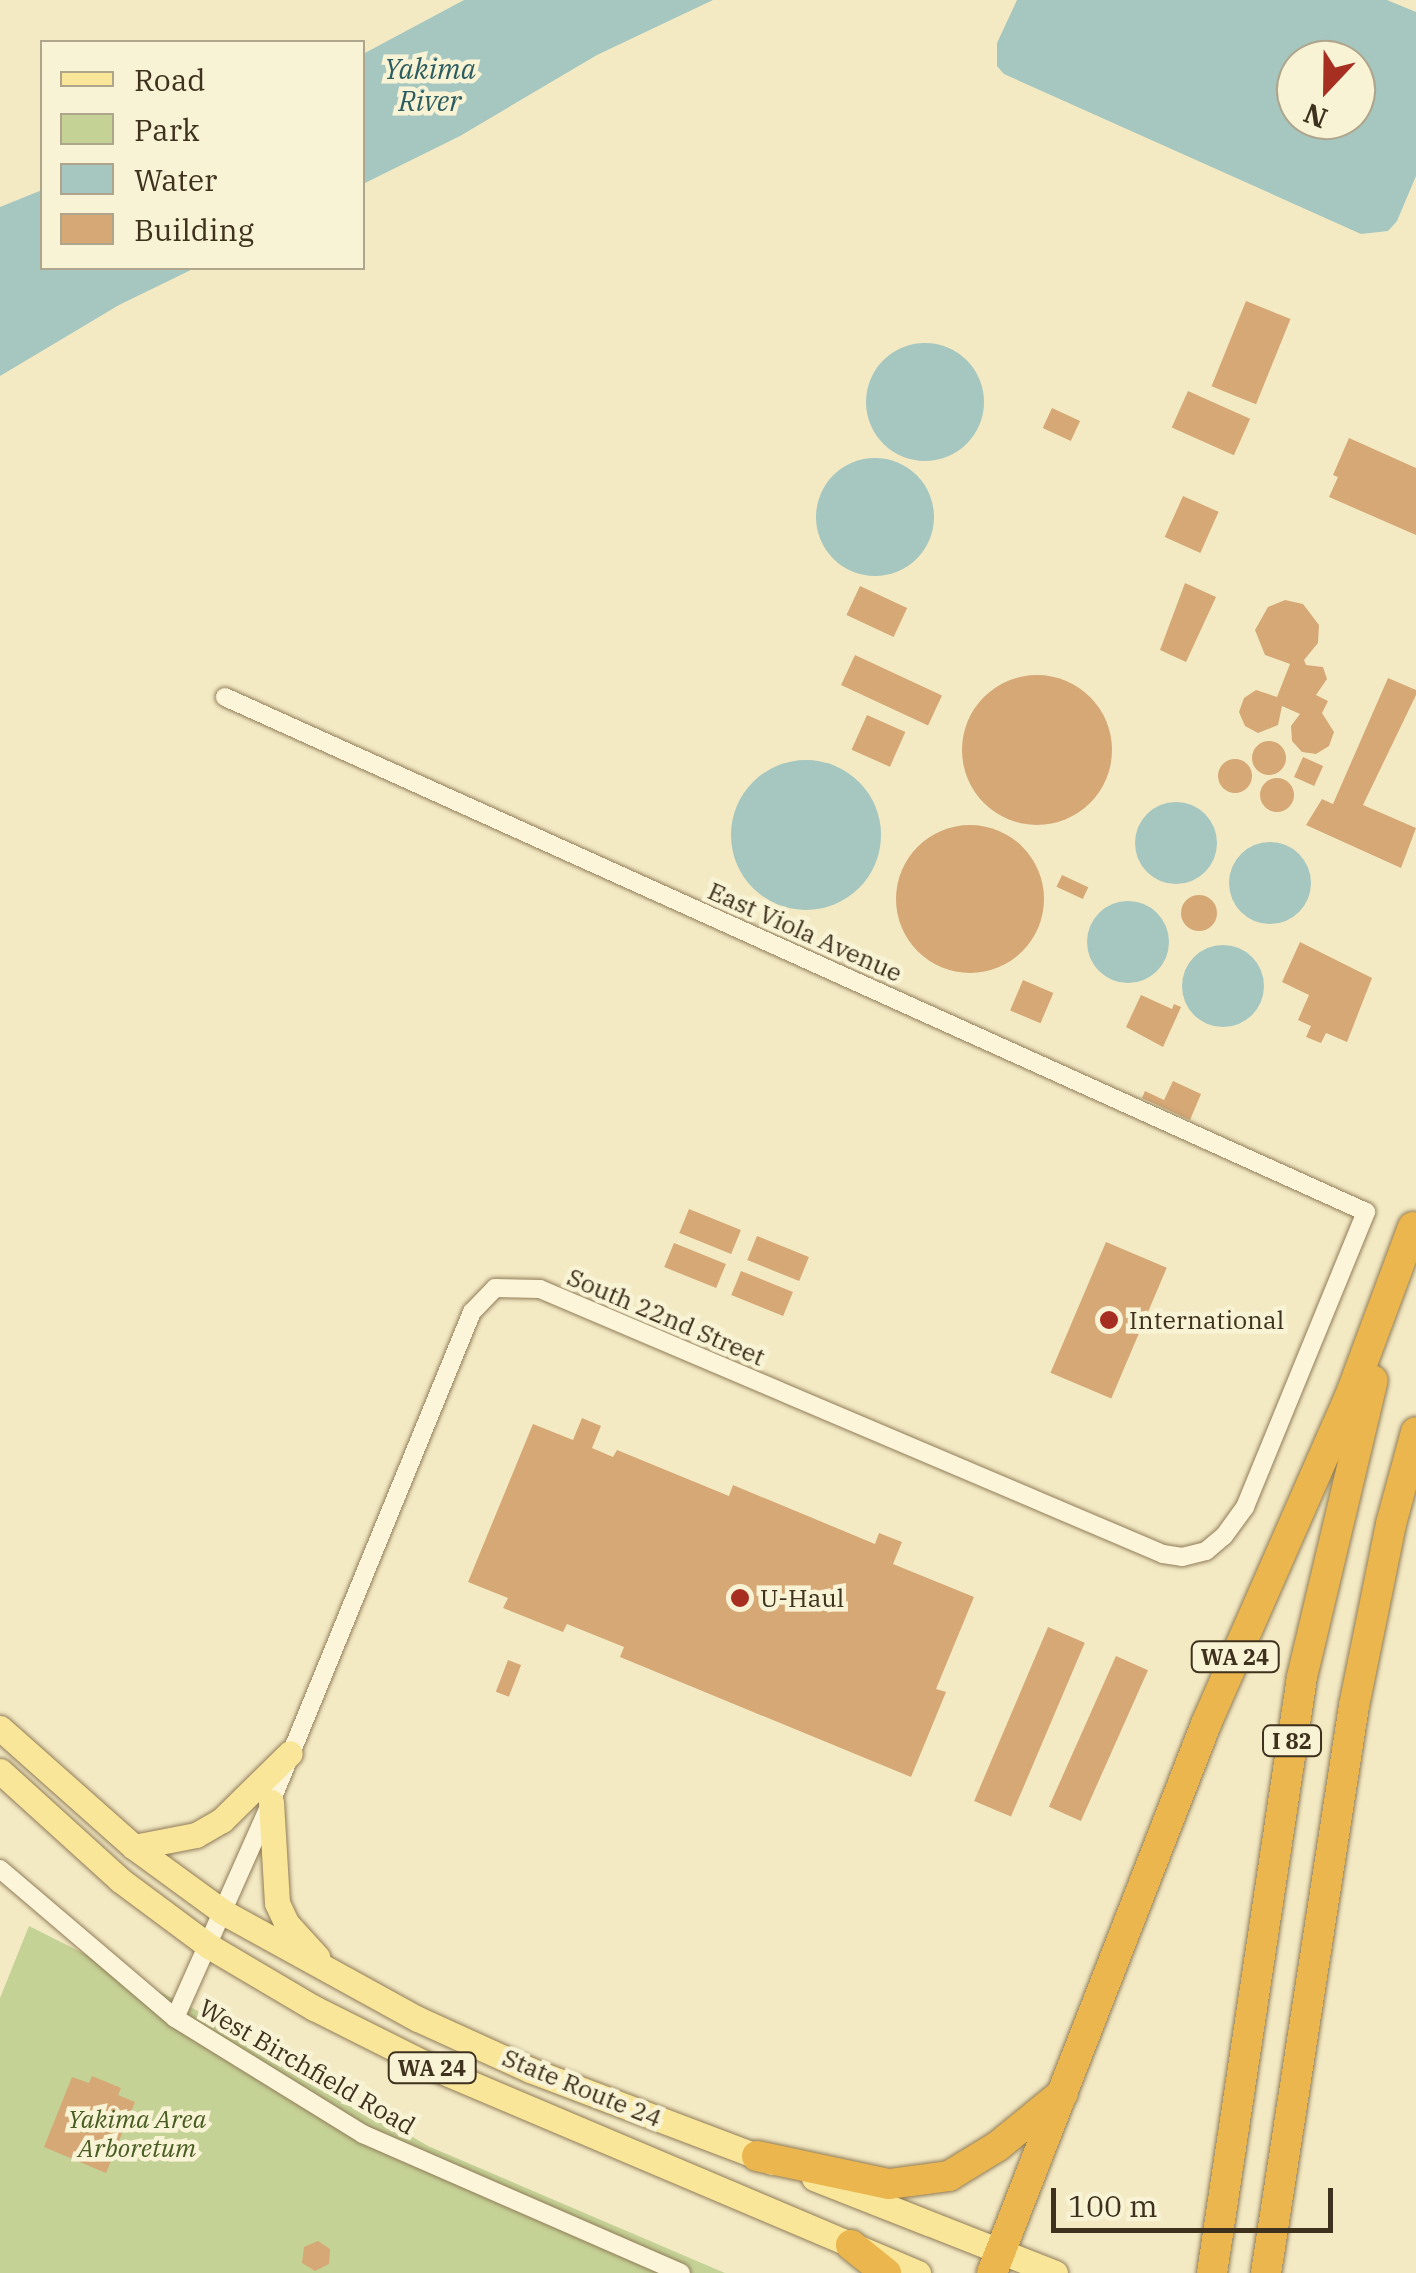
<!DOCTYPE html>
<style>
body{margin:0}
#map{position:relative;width:1416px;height:2273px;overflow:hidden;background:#f3eac4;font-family:"IBM Plex Serif",serif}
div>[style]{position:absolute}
.green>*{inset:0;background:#c5d296}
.water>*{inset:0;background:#a6c6c0}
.round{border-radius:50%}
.building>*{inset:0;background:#d5a876;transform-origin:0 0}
.roads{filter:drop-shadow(0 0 2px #907c58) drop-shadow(0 0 2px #907c58)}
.minor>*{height:18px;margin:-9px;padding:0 9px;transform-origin:9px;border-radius:9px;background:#fcf5d9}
.primary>*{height:25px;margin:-12.5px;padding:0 12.5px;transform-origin:12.5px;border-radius:12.5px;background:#f9e699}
.motorway>*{height:30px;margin:-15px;padding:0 15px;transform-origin:15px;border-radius:15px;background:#eab64d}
.dots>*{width:28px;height:28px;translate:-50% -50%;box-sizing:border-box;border:5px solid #f9f3d5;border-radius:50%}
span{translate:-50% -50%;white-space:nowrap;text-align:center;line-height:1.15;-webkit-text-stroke:9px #f9f3d5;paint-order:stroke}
.shield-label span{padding:2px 8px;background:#f9f3d5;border:2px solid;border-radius:8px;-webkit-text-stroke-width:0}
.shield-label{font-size:22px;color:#3e311e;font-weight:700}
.street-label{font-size:25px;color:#3e311e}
.poi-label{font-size:25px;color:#3e311e}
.left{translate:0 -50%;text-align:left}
.park-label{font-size:25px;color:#485d22;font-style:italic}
.water-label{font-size:28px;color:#2b5d60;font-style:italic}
.legend{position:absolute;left:40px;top:40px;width:325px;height:230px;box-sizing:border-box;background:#f9f3d5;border:2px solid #aea58c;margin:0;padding:12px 18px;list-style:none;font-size:30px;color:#3e311e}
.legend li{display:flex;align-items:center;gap:20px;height:50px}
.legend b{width:50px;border:2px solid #aea58c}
.north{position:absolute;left:1276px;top:40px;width:100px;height:100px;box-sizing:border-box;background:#f9f3d5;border:2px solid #aea58c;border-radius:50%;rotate:202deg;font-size:28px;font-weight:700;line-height:40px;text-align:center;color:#3e311e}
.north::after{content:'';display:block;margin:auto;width:35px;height:45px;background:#a62f21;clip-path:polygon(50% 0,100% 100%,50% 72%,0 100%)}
.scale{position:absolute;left:1051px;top:2188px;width:282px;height:45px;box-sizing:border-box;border:5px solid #3e311e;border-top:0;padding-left:12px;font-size:30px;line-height:35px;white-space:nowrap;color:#3e311e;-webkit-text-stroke:8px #f9f3d5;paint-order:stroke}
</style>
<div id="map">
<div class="green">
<div style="clip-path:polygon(29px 1926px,198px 2011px,428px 2146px,725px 2273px,0 2273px,0 1998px)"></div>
</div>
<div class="water">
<div style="clip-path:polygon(464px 0,713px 0,597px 55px,460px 136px,363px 184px,363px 54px)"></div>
<div style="clip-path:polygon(evenodd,1017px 0,1387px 0,1416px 12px,1416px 176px,1397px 221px,1388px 231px,1361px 234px,1004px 74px,997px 66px,997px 43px,1017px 0,1296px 60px,1356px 60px,1356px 120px,1296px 120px,1296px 60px)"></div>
<div style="clip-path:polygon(42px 190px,42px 268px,195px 268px,119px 305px,0 376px,0 207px)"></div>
<div class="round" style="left:866px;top:343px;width:118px;height:118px"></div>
<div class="round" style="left:816px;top:458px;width:118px;height:118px"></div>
<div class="round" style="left:731px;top:760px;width:150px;height:150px"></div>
<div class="round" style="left:1135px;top:802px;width:82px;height:82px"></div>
<div class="round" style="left:1229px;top:842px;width:82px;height:82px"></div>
<div class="round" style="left:1087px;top:901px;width:82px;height:82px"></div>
<div class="round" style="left:1182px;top:945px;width:82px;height:82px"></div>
</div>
<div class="building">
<div style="left:1246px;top:301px;width:48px;height:92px;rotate:22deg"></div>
<div style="left:1188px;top:391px;width:68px;height:40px;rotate:24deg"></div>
<div style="left:1052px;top:408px;width:31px;height:22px;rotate:25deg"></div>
<div style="clip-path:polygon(1349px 438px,1416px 468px,1416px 535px,1329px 497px,1338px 477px,1333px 475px)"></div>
<div style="left:1183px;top:496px;width:39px;height:45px;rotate:24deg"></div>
<div style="clip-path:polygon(1185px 583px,1216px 597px,1186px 662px,1160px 650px)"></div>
<div style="left:860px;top:586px;width:52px;height:32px;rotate:25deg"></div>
<div style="clip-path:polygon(1285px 600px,1303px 604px,1319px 625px,1318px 643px,1304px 660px,1306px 665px,1323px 667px,1327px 679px,1316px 695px,1328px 701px,1322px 713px,1334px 732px,1329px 746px,1316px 754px,1302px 752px,1292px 741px,1291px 726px,1300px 714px,1282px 706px,1278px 725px,1258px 733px,1245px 726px,1239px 712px,1244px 698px,1256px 690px,1277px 697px,1290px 664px,1265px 655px,1255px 630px,1268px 607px)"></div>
<div style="left:855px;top:655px;width:96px;height:33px;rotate:25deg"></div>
<div class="round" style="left:962px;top:675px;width:150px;height:150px"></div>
<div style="clip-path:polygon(1388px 678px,1416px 690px,1416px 695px,1363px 805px,1416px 828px,1401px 868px,1306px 825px,1322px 799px,1333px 804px)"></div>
<div style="left:867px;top:715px;width:42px;height:38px;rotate:24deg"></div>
<div class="round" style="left:1252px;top:741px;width:34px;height:34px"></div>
<div style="left:1303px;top:757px;width:22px;height:22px;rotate:24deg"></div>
<div class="round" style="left:1218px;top:759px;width:34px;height:34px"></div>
<div class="round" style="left:1260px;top:778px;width:34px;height:34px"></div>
<div class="round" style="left:896px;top:825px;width:148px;height:148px"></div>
<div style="left:1062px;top:875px;width:29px;height:13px;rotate:25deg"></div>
<div class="round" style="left:1181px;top:895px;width:36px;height:36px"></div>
<div style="clip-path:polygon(1300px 942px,1372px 978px,1347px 1042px,1326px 1033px,1321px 1043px,1306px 1037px,1311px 1026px,1298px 1020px,1309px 995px,1282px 982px)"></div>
<div style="left:1023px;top:980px;width:33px;height:33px;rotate:23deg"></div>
<div style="clip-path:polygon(1141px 995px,1172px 1009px,1174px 1004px,1181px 1007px,1163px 1047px,1126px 1027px)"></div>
<div style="clip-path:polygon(1173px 1081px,1201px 1094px,1190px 1120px,1142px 1098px,1145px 1091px,1164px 1100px)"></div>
<div style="left:689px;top:1209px;width:56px;height:26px;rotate:22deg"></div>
<div style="left:757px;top:1236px;width:56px;height:26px;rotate:22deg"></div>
<div style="left:1106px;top:1242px;width:66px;height:142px;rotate:23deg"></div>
<div style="left:674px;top:1243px;width:56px;height:26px;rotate:22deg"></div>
<div style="left:741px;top:1271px;width:56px;height:26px;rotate:22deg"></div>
<div style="clip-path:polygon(582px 1418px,601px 1426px,592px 1448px,613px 1457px,617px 1450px,729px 1496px,733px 1485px,875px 1544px,879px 1533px,902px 1542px,893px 1564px,974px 1597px,936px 1689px,946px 1692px,911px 1777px,620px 1657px,624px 1647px,567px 1624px,563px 1632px,503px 1608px,508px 1598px,468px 1582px,533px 1424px,573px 1440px)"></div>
<div style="left:1048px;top:1627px;width:40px;height:189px;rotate:23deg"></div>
<div style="left:1116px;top:1656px;width:35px;height:165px;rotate:24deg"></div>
<div style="left:508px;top:1660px;width:14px;height:34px;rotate:21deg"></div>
<div style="clip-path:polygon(92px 2076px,121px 2088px,118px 2095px,135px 2102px,106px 2173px,44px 2147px,72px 2077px,89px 2083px)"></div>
<div style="clip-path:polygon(318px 2241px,330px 2249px,329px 2264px,315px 2271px,302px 2263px,304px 2247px)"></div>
</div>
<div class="roads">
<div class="minor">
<div style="left:0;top:1869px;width:230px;rotate:40.4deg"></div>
<div style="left:175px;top:2018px;width:221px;rotate:31.7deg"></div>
<div style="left:363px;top:2134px;width:347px;rotate:23.6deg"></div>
<div style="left:175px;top:2018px;width:236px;rotate:-66deg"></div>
<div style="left:271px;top:1802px;width:530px;rotate:-67.7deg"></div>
<div style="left:472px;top:1312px;width:33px;rotate:-46deg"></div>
<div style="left:495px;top:1288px;width:45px;rotate:1.3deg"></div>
<div style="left:540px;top:1289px;width:677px;rotate:23.04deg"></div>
<div style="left:1163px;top:1554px;width:19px;rotate:9deg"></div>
<div style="left:1182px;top:1557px;width:25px;rotate:-14deg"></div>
<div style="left:1206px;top:1551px;width:23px;rotate:-40deg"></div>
<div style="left:1224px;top:1536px;width:36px;rotate:-54deg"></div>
<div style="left:1245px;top:1507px;width:319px;rotate:-67.7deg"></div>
<div style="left:1366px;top:1212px;width:1252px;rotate:-155.71deg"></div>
</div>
<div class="primary">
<div style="left:0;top:1728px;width:179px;rotate:41.6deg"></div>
<div style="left:134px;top:1847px;width:110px;rotate:36.1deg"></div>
<div style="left:223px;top:1912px;width:222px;rotate:28.8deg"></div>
<div style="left:418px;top:2019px;width:123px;rotate:24.5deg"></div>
<div style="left:530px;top:2070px;width:259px;rotate:20.8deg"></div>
<div style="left:0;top:1771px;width:162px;rotate:42.2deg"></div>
<div style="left:120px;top:1880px;width:111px;rotate:36.6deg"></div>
<div style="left:209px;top:1946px;width:122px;rotate:30.6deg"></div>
<div style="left:314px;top:2008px;width:132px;rotate:26.6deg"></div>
<div style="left:432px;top:2067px;width:528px;rotate:22.97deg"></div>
<div style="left:271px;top:1802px;width:101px;rotate:86.6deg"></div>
<div style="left:277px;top:1903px;width:23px;rotate:65deg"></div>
<div style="left:287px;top:1924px;width:45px;rotate:47.7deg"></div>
<div style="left:134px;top:1847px;width:63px;rotate:-11deg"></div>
<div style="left:196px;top:1835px;width:30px;rotate:-30deg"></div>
<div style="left:222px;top:1820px;width:95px;rotate:-44.6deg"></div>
<div style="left:814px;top:2178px;width:259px;rotate:21.5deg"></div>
</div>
<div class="motorway">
<div style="left:757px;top:2156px;width:135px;rotate:12deg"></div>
<div style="left:889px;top:2184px;width:61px;rotate:-7.6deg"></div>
<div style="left:949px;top:2176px;width:57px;rotate:-31.5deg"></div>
<div style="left:998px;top:2146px;width:84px;rotate:-39.2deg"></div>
<div style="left:851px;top:2245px;width:45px;rotate:38.7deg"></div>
<div style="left:992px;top:2273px;width:589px;rotate:-68.7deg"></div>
<div style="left:1206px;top:1724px;width:364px;rotate:-66.3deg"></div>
<div style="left:1352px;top:1391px;width:175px;rotate:-69.6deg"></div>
<div style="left:1212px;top:2273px;width:603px;rotate:-81.41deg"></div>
<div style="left:1302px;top:1677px;width:305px;rotate:-76.6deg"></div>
<div style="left:1266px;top:2273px;width:574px;rotate:-81.18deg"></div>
<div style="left:1354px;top:1706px;width:186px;rotate:-78.5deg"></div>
<div style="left:1391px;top:1524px;width:95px;rotate:-74.8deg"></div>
</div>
</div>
<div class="dots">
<div style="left:1109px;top:1320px;background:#a62f21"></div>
<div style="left:740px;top:1598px;background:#a62f21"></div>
</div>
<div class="shield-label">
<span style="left:1235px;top:1657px">WA 24</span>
<span style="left:1292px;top:1741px">I 82</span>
<span style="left:432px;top:2068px">WA 24</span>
</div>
<div class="street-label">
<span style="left:805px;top:932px;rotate:24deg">East Viola Avenue</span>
<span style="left:666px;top:1317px;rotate:23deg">South 22nd Street</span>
<span style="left:307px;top:2067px;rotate:30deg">West Birchfield Road</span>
<span style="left:582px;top:2088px;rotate:22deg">State Route 24</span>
</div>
<div class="poi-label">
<span class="left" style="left:1129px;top:1320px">International</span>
<span class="left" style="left:760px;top:1598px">U-Haul</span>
</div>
<div class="park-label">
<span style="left:137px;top:2134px">Yakima Area<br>Arboretum</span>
</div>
<div class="water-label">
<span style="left:430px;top:85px">Yakima<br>River</span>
</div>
<ul class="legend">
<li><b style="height:12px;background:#f9e699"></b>Road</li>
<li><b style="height:28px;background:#c5d296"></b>Park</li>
<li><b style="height:28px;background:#a6c6c0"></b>Water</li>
<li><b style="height:28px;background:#d5a876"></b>Building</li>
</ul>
<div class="north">N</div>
<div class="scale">100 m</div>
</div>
